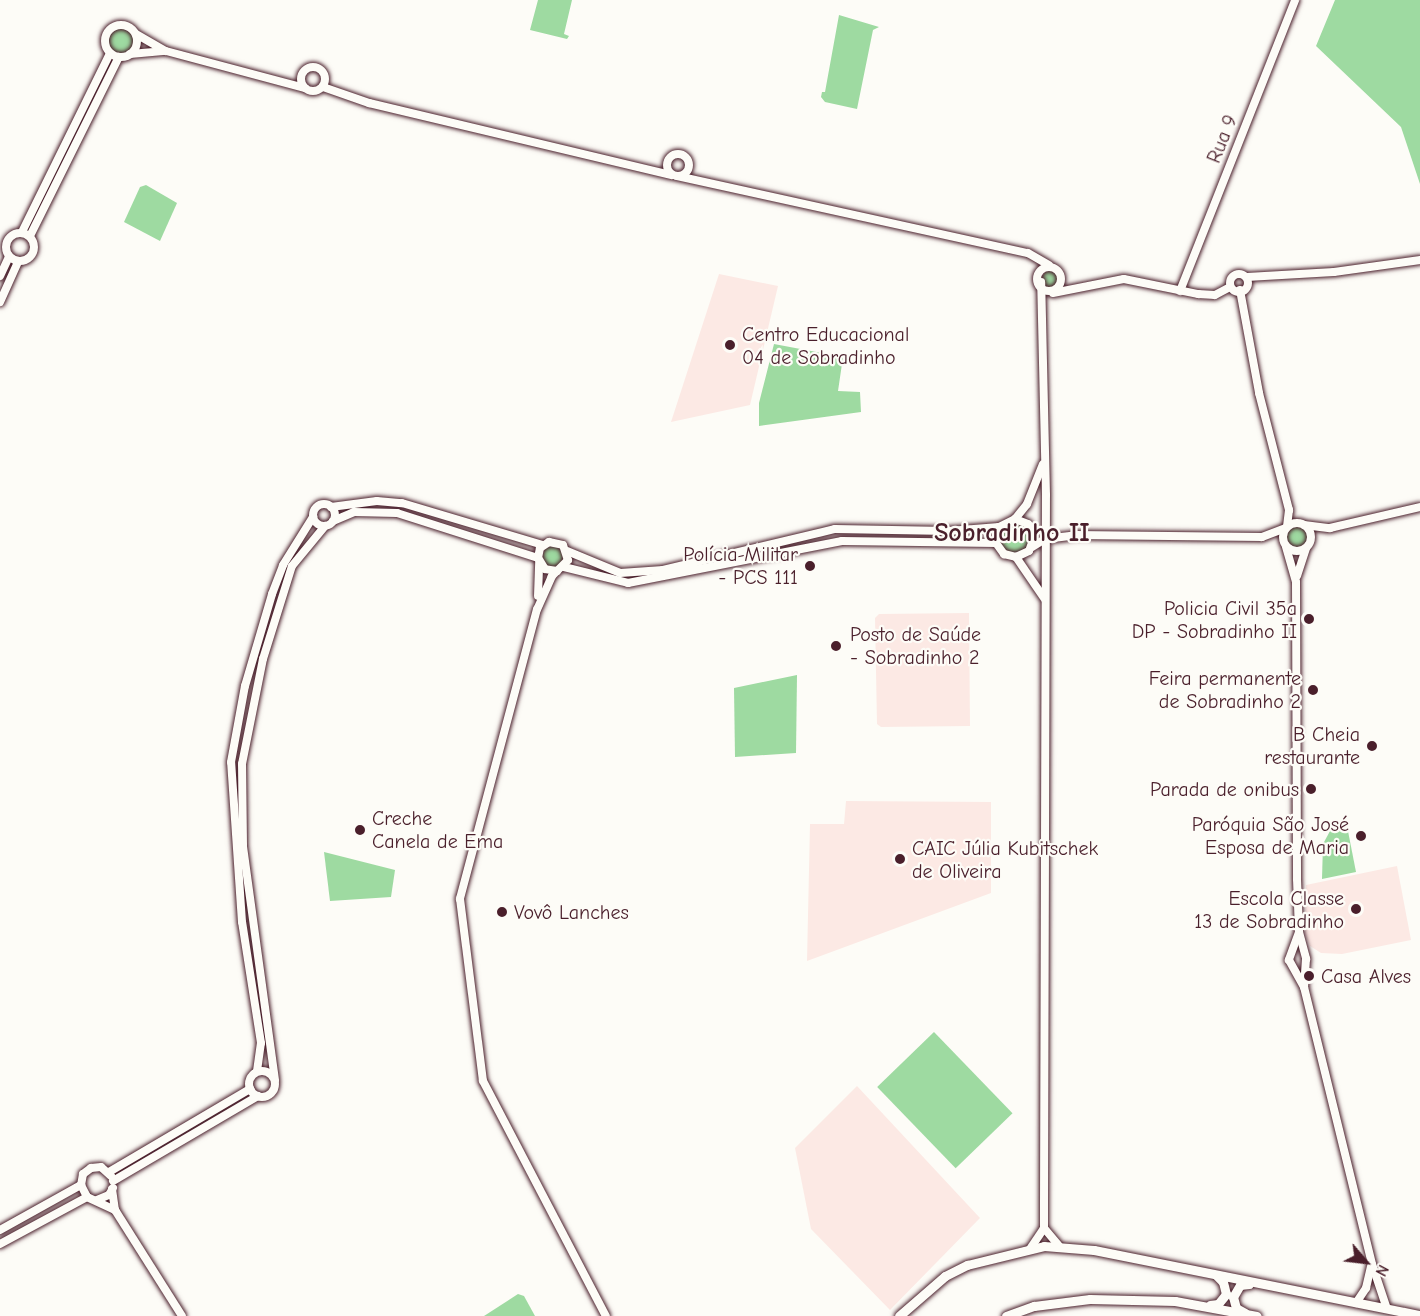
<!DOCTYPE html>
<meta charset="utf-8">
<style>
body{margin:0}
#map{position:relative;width:1420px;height:1316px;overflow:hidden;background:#fdfcf7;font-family:"Comic Neue",sans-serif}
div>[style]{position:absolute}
.built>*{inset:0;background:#fce9e4}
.green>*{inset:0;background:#9edaa1;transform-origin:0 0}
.round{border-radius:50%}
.roads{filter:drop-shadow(0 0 2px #4a1f2b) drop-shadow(0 0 2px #4a1f2b)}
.tertiary>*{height:8px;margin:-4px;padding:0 4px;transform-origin:4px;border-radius:4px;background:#fdfcf7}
.tertiary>.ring{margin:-4px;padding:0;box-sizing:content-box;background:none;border:8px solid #fdfcf7;border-radius:50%}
.secondary>*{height:9px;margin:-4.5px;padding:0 4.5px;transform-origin:4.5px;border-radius:4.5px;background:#fdfcf7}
.dots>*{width:16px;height:16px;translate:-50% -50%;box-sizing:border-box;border:3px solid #fdfcf7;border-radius:50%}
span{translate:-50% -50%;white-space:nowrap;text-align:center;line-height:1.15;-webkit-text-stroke:4.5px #fdfcf7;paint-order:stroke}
.street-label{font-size:20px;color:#4a1f2b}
.poi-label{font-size:20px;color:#4a1f2b}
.left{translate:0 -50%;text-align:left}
.right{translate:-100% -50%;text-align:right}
.district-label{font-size:26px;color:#4a1f2b;font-weight:700}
.north{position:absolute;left:1336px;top:1232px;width:60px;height:60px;-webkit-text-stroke:4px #fdfcf7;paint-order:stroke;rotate:118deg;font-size:16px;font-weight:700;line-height:24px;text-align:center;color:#4a1f2b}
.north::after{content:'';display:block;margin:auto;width:21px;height:27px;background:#4a1f2b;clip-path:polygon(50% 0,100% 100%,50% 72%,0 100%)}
</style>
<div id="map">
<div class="built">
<div style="clip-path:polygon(719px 274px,778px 286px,750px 405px,671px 422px)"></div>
<div style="clip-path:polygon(969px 613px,970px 726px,881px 727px,877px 724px,875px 618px,879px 614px)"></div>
<div style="clip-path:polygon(846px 801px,991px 802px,991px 893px,807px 961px,810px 824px,844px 824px)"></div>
<div style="clip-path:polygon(1397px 866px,1411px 940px,1342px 954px,1321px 953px,1310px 946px,1305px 933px,1306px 885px)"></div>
<div style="clip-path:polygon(857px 1086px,980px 1218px,890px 1310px,811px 1229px,795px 1148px)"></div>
</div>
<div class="green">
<div style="clip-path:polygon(538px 0,572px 0,564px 34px,569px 36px,567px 39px,530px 30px)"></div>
<div style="clip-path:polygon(1335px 0,1420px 0,1420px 184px,1401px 127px,1316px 46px)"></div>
<div style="clip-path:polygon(839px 15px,879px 27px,873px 30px,857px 109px,825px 102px,821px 97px,822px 92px,825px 92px)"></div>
<div class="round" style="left:108px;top:28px;width:26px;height:26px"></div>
<div style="clip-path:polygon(146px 185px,177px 203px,160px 241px,124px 222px,140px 187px)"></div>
<div class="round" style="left:1042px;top:270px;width:18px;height:18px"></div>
<div style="clip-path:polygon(774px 344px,843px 357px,838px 391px,860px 392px,861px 412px,759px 426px,759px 403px)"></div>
<div style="clip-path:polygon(1009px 522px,1023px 523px,1031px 534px,1028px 548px,1011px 555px,1000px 546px,999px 532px)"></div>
<div class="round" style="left:1286px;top:526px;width:22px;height:22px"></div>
<div class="round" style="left:543px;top:545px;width:22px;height:22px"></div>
<div style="clip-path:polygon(797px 675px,796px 753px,735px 757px,734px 688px)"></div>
<div style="clip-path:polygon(1347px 826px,1356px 872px,1322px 879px,1323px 844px,1330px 831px)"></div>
<div style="clip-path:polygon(324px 852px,395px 870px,391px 897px,330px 901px)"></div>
<div style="left:934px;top:1032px;width:113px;height:79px;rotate:46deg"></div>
<div style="clip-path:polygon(518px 1294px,524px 1296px,535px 1316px,484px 1316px)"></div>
</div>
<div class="roads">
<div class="tertiary">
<div class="ring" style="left:105px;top:25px;width:24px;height:24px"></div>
<div style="left:136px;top:34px;width:34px;rotate:30deg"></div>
<div style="left:166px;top:51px;width:144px;rotate:14.9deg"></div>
<div style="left:130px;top:54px;width:33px;rotate:-5deg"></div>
<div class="ring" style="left:301px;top:67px;width:16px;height:16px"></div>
<div style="left:323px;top:87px;width:49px;rotate:19.2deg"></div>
<div style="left:369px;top:103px;width:311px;rotate:13.4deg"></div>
<div class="ring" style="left:667px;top:154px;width:14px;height:14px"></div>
<div style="left:677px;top:176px;width:359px;rotate:12.4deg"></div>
<div style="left:1028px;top:253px;width:24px;rotate:30deg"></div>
<div style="left:22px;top:232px;width:199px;rotate:-63.8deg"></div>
<div class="ring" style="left:6px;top:233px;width:20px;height:20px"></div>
<div style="left:30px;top:236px;width:200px;rotate:-63.6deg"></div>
<div class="ring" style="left:1037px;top:267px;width:16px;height:16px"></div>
<div class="ring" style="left:1230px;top:274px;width:10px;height:10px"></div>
<div style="left:0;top:276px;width:21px;rotate:-65deg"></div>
<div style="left:1247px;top:277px;width:87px;rotate:-3.3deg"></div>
<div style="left:1334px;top:272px;width:87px;rotate:-7.9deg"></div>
<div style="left:1240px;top:290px;width:105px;rotate:79.5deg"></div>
<div style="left:1259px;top:393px;width:121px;rotate:75.6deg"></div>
<div style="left:1289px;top:510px;width:17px;rotate:97deg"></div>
<div style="left:1180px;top:291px;width:313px;rotate:-68.4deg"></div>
<div style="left:1053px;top:293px;width:72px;rotate:-11.2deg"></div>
<div style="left:1124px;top:279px;width:76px;rotate:11.5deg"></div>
<div style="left:1198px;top:294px;width:17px;rotate:3deg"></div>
<div style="left:1215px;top:295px;width:17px;rotate:-28deg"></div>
<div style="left:0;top:302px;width:44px;rotate:-65.8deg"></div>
<div class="ring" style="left:313px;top:504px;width:14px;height:14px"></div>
<div style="left:331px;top:507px;width:46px;rotate:-7.4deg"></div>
<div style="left:377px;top:501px;width:25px;rotate:5deg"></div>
<div style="left:402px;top:503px;width:147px;rotate:16.6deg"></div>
<div style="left:1015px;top:519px;width:19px;rotate:-51deg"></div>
<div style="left:1027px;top:504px;width:43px;rotate:-68.2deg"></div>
<div style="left:333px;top:521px;width:23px;rotate:-23deg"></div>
<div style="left:354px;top:512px;width:43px;rotate:1.3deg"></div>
<div style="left:397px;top:513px;width:148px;rotate:17.7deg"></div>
<div class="ring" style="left:1283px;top:523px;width:20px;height:20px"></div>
<div style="left:1304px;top:525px;width:26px;rotate:7deg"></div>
<div style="left:1330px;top:528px;width:92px;rotate:-13.1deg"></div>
<div style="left:1032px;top:547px;width:15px;rotate:-32deg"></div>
<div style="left:1045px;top:539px;width:31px;rotate:-7deg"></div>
<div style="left:1076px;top:535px;width:186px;rotate:0.6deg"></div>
<div style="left:1262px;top:537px;width:26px;rotate:-21deg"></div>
<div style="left:1286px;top:547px;width:36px;rotate:74deg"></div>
<div style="left:1296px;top:582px;width:297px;rotate:89.8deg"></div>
<div style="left:1297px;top:879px;width:53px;rotate:87.8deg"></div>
<div style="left:1299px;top:932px;width:28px;rotate:75deg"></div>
<div style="left:1306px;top:959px;width:28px;rotate:94deg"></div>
<div style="left:1304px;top:987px;width:285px;rotate:76.2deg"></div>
<div style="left:1372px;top:1264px;width:47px;rotate:71.6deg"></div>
<div style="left:567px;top:551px;width:57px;rotate:22.5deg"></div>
<div style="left:620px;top:573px;width:43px;rotate:-4deg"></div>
<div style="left:663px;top:570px;width:177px;rotate:-13.4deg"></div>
<div style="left:835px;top:529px;width:114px;rotate:1deg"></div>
<div style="left:949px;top:531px;width:50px;rotate:-4.6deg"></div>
<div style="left:1016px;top:557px;width:14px;rotate:-25deg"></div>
<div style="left:1029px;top:551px;width:15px;rotate:-70deg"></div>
<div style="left:1034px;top:537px;width:14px;rotate:-115deg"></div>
<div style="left:1028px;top:524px;width:14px;rotate:-159deg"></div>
<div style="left:1015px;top:519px;width:18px;rotate:153deg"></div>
<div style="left:999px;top:527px;width:16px;rotate:101deg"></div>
<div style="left:996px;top:543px;width:14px;rotate:54deg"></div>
<div style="left:1004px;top:554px;width:12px;rotate:14deg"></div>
<div style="left:1016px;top:557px;width:50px;rotate:55.7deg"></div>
<div style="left:564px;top:567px;width:66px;rotate:14deg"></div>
<div style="left:628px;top:583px;width:218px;rotate:-11.1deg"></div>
<div style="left:842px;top:541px;width:154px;rotate:0.7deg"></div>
<div style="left:557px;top:571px;width:12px;rotate:-171deg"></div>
<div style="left:545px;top:569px;width:13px;rotate:-122deg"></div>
<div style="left:538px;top:558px;width:10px;rotate:-79deg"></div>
<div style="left:540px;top:548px;width:11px;rotate:-34deg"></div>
<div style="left:549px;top:542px;width:14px;rotate:12deg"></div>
<div style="left:563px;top:545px;width:16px;rotate:72deg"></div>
<div style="left:568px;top:560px;width:23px;rotate:135deg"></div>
<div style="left:552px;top:576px;width:36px;rotate:114deg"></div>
<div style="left:537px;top:609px;width:300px;rotate:104.9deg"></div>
<div style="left:460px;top:899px;width:183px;rotate:82.8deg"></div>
<div style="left:483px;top:1081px;width:265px;rotate:62.4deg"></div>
<div style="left:1297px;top:576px;width:29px;rotate:-72deg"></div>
<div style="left:538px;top:596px;width:34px;rotate:-88deg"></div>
<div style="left:1299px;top:932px;width:30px;rotate:110deg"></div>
<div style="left:1289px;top:960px;width:31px;rotate:61deg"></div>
<div class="ring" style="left:249px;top:1071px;width:18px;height:18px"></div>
<div style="left:257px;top:1071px;width:28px;rotate:-82deg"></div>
<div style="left:261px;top:1043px;width:122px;rotate:-98.9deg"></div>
<div style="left:242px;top:922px;width:160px;rotate:-93.9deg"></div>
<div style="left:231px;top:762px;width:77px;rotate:-79.6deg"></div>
<div style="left:245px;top:686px;width:96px;rotate:-73.6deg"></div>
<div style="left:272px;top:594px;width:31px;rotate:-69deg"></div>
<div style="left:283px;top:565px;width:57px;rotate:-58deg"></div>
<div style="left:275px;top:1080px;width:237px;rotate:-97.8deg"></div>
<div style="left:243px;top:845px;width:81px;rotate:-90.7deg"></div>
<div style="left:242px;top:764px;width:107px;rotate:-78.7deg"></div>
<div style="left:263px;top:659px;width:97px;rotate:-72.7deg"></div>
<div style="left:292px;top:566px;width:52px;rotate:-50.5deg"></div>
<div style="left:109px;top:1172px;width:164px;rotate:-30.5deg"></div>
<div style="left:111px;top:1176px;width:13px;rotate:-138deg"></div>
<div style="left:101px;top:1167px;width:10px;rotate:174deg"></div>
<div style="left:91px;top:1168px;width:10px;rotate:143deg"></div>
<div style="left:83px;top:1174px;width:11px;rotate:100deg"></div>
<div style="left:81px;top:1185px;width:13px;rotate:63deg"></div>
<div style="left:87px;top:1197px;width:31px;rotate:25deg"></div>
<div style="left:113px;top:1181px;width:168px;rotate:-30.4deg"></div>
<div style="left:112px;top:1189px;width:21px;rotate:82deg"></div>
<div style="left:115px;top:1210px;width:125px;rotate:57.7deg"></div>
<div style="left:97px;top:1200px;width:13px;rotate:-23deg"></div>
<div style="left:109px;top:1195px;width:8px;rotate:-60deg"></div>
<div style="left:1044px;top:1228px;width:23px;rotate:50deg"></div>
<div style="left:0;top:1230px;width:93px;rotate:-29.1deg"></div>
<div style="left:0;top:1244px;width:99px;rotate:-28.4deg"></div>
<div style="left:1030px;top:1249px;width:25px;rotate:-56deg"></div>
<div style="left:1044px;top:1228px;width:26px;rotate:-90deg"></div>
<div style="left:1044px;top:1202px;width:707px;rotate:-89.84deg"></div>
<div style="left:1046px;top:495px;width:213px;rotate:-91.3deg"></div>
<div style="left:1356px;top:1303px;width:18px;rotate:-56deg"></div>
<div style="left:1366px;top:1288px;width:22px;rotate:-77deg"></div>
</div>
<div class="secondary">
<div style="left:1210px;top:1305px;width:8px;rotate:-7deg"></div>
<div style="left:1218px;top:1304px;width:13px;rotate:-51deg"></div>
<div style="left:1226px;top:1294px;width:12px;rotate:-104deg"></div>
<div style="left:1223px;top:1282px;width:10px;rotate:-135deg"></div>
<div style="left:1245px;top:1313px;width:10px;rotate:-151deg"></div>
<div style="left:1236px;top:1308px;width:11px;rotate:-105deg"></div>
<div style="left:1233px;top:1297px;width:14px;rotate:-60deg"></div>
<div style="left:1240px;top:1285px;width:9px;rotate:-6deg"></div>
<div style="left:899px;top:1316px;width:61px;rotate:-41deg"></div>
<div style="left:945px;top:1276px;width:25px;rotate:-27deg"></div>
<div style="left:967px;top:1265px;width:79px;rotate:-13.9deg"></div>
<div style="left:1044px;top:1246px;width:50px;rotate:4.6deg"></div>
<div style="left:1094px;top:1250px;width:332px;rotate:11.3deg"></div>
<div style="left:1006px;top:1316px;width:30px;rotate:-20deg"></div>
<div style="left:1034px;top:1306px;width:56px;rotate:-7.1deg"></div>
<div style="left:1090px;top:1299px;width:85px;rotate:1.3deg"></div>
<div style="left:1175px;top:1301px;width:83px;rotate:10.4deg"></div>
</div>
</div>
<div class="dots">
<div style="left:730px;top:345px;background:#4a1f2b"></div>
<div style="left:810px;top:566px;background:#4a1f2b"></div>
<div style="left:1309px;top:619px;background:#4a1f2b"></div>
<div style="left:836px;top:646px;background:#4a1f2b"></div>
<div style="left:1313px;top:690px;background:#4a1f2b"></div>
<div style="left:1372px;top:746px;background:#4a1f2b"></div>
<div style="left:1311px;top:789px;background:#4a1f2b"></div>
<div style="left:360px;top:830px;background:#4a1f2b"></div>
<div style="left:1361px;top:836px;background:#4a1f2b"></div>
<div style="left:900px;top:859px;background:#4a1f2b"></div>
<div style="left:1356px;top:909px;background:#4a1f2b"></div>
<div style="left:502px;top:912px;background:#4a1f2b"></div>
<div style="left:1309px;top:976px;background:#4a1f2b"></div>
</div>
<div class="street-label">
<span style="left:1222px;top:139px;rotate:-68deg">Rua 9</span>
</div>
<div class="poi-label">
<span class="left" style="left:742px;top:346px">Centro Educacional<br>04 de Sobradinho</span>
<span class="right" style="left:798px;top:566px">Polícia Militar<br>- PCS 111</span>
<span class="right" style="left:1297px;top:620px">Policia Civil 35a<br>DP - Sobradinho II</span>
<span class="left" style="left:850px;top:646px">Posto de Saúde<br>- Sobradinho 2</span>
<span class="right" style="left:1301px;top:690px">Feira permanente<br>de Sobradinho 2</span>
<span class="right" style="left:1360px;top:746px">B Cheia<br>restaurante</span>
<span class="right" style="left:1299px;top:789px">Parada de onibus</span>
<span class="left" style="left:372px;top:830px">Creche<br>Canela de Ema</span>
<span class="right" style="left:1349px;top:836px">Paróquia São José<br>Esposa de Maria</span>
<span class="left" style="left:912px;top:860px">CAIC Júlia Kubitschek<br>de Oliveira</span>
<span class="right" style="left:1344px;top:910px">Escola Classe<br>13 de Sobradinho</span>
<span class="left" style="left:514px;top:912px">Vovô Lanches</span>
<span class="left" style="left:1321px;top:976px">Casa Alves</span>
</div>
<div class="district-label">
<span style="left:1012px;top:534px">Sobradinho II</span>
</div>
<div class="north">N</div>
</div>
